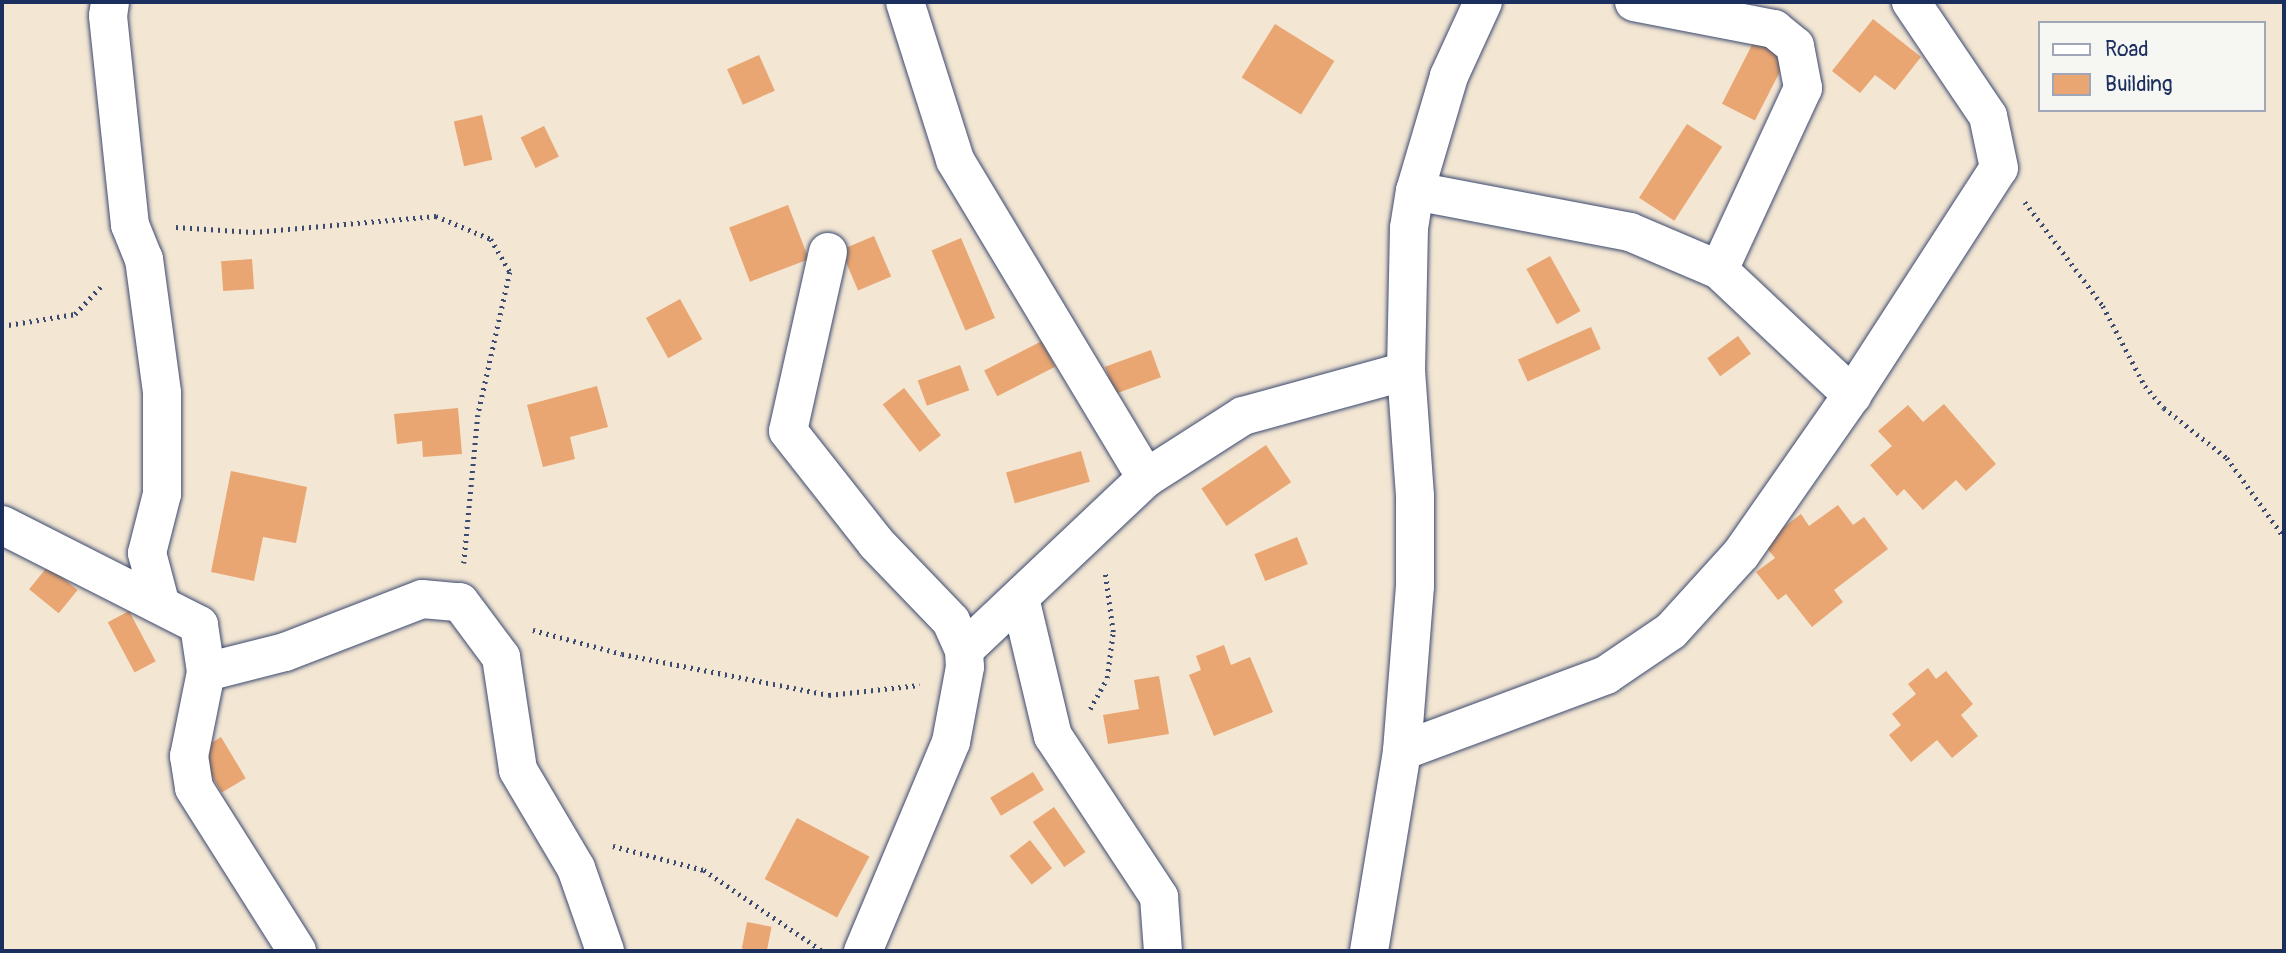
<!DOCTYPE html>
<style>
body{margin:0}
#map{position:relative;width:2286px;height:953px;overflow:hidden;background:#f3e6d3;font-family:Pangolin,sans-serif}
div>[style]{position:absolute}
.building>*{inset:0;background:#e9a672;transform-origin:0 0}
.path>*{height:4.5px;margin-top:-2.25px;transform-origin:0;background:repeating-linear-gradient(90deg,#3b4a70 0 2px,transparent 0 7px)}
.roads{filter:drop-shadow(0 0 2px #3b4a70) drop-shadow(0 0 2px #3b4a70)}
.street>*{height:38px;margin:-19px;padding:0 19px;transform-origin:19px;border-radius:19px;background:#fff}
span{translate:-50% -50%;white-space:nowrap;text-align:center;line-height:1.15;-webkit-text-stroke:7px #f6f6f2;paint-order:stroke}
.frame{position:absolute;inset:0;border:4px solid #1b2f5e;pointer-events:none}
.legend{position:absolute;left:2038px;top:21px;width:228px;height:91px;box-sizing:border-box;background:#f6f6f2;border:2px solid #9ea6b7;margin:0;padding:9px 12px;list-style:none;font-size:21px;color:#1b2f5e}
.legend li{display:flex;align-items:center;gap:14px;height:35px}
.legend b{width:35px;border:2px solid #9ea6b7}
</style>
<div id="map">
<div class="building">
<div style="clip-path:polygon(1873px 19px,1921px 57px,1895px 90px,1875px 75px,1860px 93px,1832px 71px)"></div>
<div style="left:1275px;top:24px;width:70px;height:63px;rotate:32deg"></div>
<div style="left:1756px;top:37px;width:37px;height:75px;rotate:27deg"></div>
<div style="left:759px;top:55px;width:39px;height:35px;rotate:66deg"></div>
<div style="left:482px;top:115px;width:46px;height:29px;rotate:77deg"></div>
<div style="left:1687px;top:124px;width:42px;height:88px;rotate:33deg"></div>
<div style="left:544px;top:126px;width:34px;height:26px;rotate:64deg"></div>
<div style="left:788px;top:205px;width:58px;height:63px;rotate:69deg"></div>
<div style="left:874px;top:236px;width:44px;height:36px;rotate:67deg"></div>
<div style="left:961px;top:238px;width:87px;height:32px;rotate:67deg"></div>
<div style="left:1550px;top:256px;width:63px;height:27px;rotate:61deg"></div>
<div style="left:252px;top:259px;width:30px;height:31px;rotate:86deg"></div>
<div style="left:680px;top:299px;width:46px;height:39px;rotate:61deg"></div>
<div style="left:1591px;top:327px;width:24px;height:80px;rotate:66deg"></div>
<div style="left:1738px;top:336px;width:22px;height:38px;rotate:54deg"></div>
<div style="left:1042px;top:341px;width:29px;height:65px;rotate:63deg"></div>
<div style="left:1151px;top:350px;width:29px;height:49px;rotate:70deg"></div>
<div style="left:960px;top:365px;width:27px;height:45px;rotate:70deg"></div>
<div style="clip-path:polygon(597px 386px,608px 427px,570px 437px,575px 459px,543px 467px,527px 405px)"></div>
<div style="left:904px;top:388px;width:60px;height:27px;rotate:52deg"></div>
<div style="clip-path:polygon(1944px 404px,1996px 464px,1966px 491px,1956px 480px,1923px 510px,1904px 489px,1897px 496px,1870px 465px,1892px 446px,1878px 431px,1908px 405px,1923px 422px)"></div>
<div style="clip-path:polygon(458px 408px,462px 454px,423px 457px,422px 441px,397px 444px,394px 414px)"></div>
<div style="left:1266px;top:445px;width:45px;height:78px;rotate:56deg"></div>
<div style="left:1081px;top:451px;width:32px;height:78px;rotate:74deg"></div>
<div style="clip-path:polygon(231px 471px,307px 487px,296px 543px,263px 537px,254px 581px,211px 572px)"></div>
<div style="clip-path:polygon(1838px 505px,1853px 525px,1864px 517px,1888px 549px,1834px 590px,1843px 602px,1812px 627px,1786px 594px,1778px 600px,1756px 572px,1775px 558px,1763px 543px,1801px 514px,1809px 526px)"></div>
<div style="left:1297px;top:537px;width:29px;height:46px;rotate:68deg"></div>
<div style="left:48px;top:566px;width:38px;height:30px;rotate:39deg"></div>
<div style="left:129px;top:611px;width:57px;height:24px;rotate:62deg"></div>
<div style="clip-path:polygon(1224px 645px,1231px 665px,1250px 657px,1273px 712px,1214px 736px,1189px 675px,1201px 670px,1196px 656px)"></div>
<div style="clip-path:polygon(1928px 668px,1936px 679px,1946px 671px,1973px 704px,1961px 715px,1978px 736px,1952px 758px,1937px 740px,1911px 762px,1889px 735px,1901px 725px,1892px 714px,1916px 694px,1908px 684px)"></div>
<div style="clip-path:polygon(1159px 676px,1169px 734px,1108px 744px,1103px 715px,1139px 709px,1134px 680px)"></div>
<div style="left:221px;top:737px;width:48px;height:28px;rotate:59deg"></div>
<div style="left:1033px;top:772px;width:21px;height:50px;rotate:59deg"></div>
<div style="left:1054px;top:807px;width:55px;height:26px;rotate:55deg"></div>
<div style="left:797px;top:818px;width:82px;height:69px;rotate:28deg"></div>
<div style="left:1030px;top:840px;width:36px;height:26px;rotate:52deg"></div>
<div style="left:747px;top:922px;width:25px;height:27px;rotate:11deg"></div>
</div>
<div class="path">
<div style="left:2025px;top:202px;width:130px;rotate:53.1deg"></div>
<div style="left:2103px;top:306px;width:90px;rotate:62.3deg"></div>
<div style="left:2145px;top:386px;width:29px;rotate:49deg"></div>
<div style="left:2164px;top:408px;width:80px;rotate:38.4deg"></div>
<div style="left:2227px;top:458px;width:97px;rotate:54.2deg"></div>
<div style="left:176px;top:227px;width:77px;rotate:3.7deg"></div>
<div style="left:253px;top:232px;width:184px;rotate:-5deg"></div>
<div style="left:436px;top:216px;width:60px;rotate:22.7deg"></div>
<div style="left:491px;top:239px;width:38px;rotate:60deg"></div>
<div style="left:510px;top:272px;width:147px;rotate:102.6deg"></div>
<div style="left:478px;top:415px;width:149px;rotate:95.4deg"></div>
<div style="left:2px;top:326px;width:74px;rotate:-9.3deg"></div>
<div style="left:75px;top:314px;width:42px;rotate:-46.9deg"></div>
<div style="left:533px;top:630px;width:92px;rotate:15.1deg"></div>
<div style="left:622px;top:654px;width:211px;rotate:11.2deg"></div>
<div style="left:829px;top:695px;width:91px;rotate:-6.3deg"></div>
<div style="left:1090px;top:709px;width:35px;rotate:-61deg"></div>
<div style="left:1107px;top:678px;width:46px;rotate:-82.6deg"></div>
<div style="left:1113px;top:632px;width:60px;rotate:-97.7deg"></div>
<div style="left:613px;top:846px;width:94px;rotate:14.8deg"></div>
<div style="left:704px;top:870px;width:142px;rotate:34.4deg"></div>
</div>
<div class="roads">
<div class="street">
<div style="left:110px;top:2px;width:14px;rotate:98deg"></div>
<div style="left:108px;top:16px;width:210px;rotate:84deg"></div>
<div style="left:130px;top:225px;width:37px;rotate:68deg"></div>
<div style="left:144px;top:259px;width:135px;rotate:82.3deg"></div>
<div style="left:162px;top:393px;width:101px;rotate:90deg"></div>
<div style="left:162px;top:494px;width:61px;rotate:104.3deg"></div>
<div style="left:147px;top:553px;width:51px;rotate:75.1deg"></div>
<div style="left:905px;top:2px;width:166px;rotate:72.4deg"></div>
<div style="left:955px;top:160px;width:371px;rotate:59deg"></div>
<div style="left:1634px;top:2px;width:143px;rotate:10.9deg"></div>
<div style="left:1774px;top:29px;width:27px;rotate:39deg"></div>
<div style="left:1795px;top:46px;width:43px;rotate:79.2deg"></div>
<div style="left:1803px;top:88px;width:200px;rotate:114.8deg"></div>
<div style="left:1415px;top:191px;width:219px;rotate:10.8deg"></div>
<div style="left:1630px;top:232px;width:97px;rotate:23.1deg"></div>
<div style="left:1719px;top:270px;width:183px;rotate:43.2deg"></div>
<div style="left:828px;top:252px;width:183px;rotate:102.6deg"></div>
<div style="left:788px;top:431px;width:142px;rotate:51.8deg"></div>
<div style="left:876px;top:543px;width:108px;rotate:46.1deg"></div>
<div style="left:951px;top:621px;width:32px;rotate:66deg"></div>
<div style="left:964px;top:650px;width:17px;rotate:87deg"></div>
<div style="left:965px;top:667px;width:76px;rotate:100.6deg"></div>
<div style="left:951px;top:742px;width:227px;rotate:112.8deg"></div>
<div style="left:2px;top:525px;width:221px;rotate:26.9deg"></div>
<div style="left:199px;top:625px;width:48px;rotate:81.5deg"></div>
<div style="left:206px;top:672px;width:86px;rotate:101.4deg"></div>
<div style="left:189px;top:756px;width:32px;rotate:81deg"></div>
<div style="left:194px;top:788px;width:193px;rotate:57.7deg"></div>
<div style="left:1020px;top:598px;width:142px;rotate:76.6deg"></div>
<div style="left:1053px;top:736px;width:193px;rotate:56.6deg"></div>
<div style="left:1159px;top:897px;width:54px;rotate:85.8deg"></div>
<div style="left:964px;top:650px;width:250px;rotate:-43.4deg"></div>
<div style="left:1146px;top:478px;width:115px;rotate:-32.6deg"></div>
<div style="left:1243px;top:416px;width:169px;rotate:-15.4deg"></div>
<div style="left:206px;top:672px;width:81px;rotate:-14.2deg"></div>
<div style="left:285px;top:652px;width:147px;rotate:-21.1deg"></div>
<div style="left:422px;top:599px;width:38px;rotate:5deg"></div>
<div style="left:460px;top:602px;width:69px;rotate:53.3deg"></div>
<div style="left:501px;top:657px;width:114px;rotate:81.4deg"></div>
<div style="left:518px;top:770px;width:114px;rotate:59.4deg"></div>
<div style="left:576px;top:868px;width:88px;rotate:70.7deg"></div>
<div style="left:1402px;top:751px;width:218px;rotate:-20.4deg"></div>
<div style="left:1606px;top:675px;width:78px;rotate:-34.1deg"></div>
<div style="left:1671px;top:631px;width:104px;rotate:-47.7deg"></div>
<div style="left:1741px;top:554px;width:194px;rotate:-55.1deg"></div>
<div style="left:1852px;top:395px;width:270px;rotate:-57.1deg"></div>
<div style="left:1999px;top:168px;width:53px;rotate:-101.9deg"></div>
<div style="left:1988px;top:116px;width:138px;rotate:-124deg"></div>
<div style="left:1369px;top:951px;width:203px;rotate:-80.6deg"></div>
<div style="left:1402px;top:751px;width:166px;rotate:-85.5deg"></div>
<div style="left:1415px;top:586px;width:90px;rotate:-90deg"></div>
<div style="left:1415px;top:496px;width:125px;rotate:-94.1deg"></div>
<div style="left:1406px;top:371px;width:143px;rotate:-88.8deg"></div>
<div style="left:1409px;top:228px;width:37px;rotate:-81deg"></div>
<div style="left:1415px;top:191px;width:120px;rotate:-73.5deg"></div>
<div style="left:1449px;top:76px;width:81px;rotate:-65.3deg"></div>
</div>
</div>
<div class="frame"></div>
<ul class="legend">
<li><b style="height:9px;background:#fff"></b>Road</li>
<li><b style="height:19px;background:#e9a672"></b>Building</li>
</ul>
</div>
